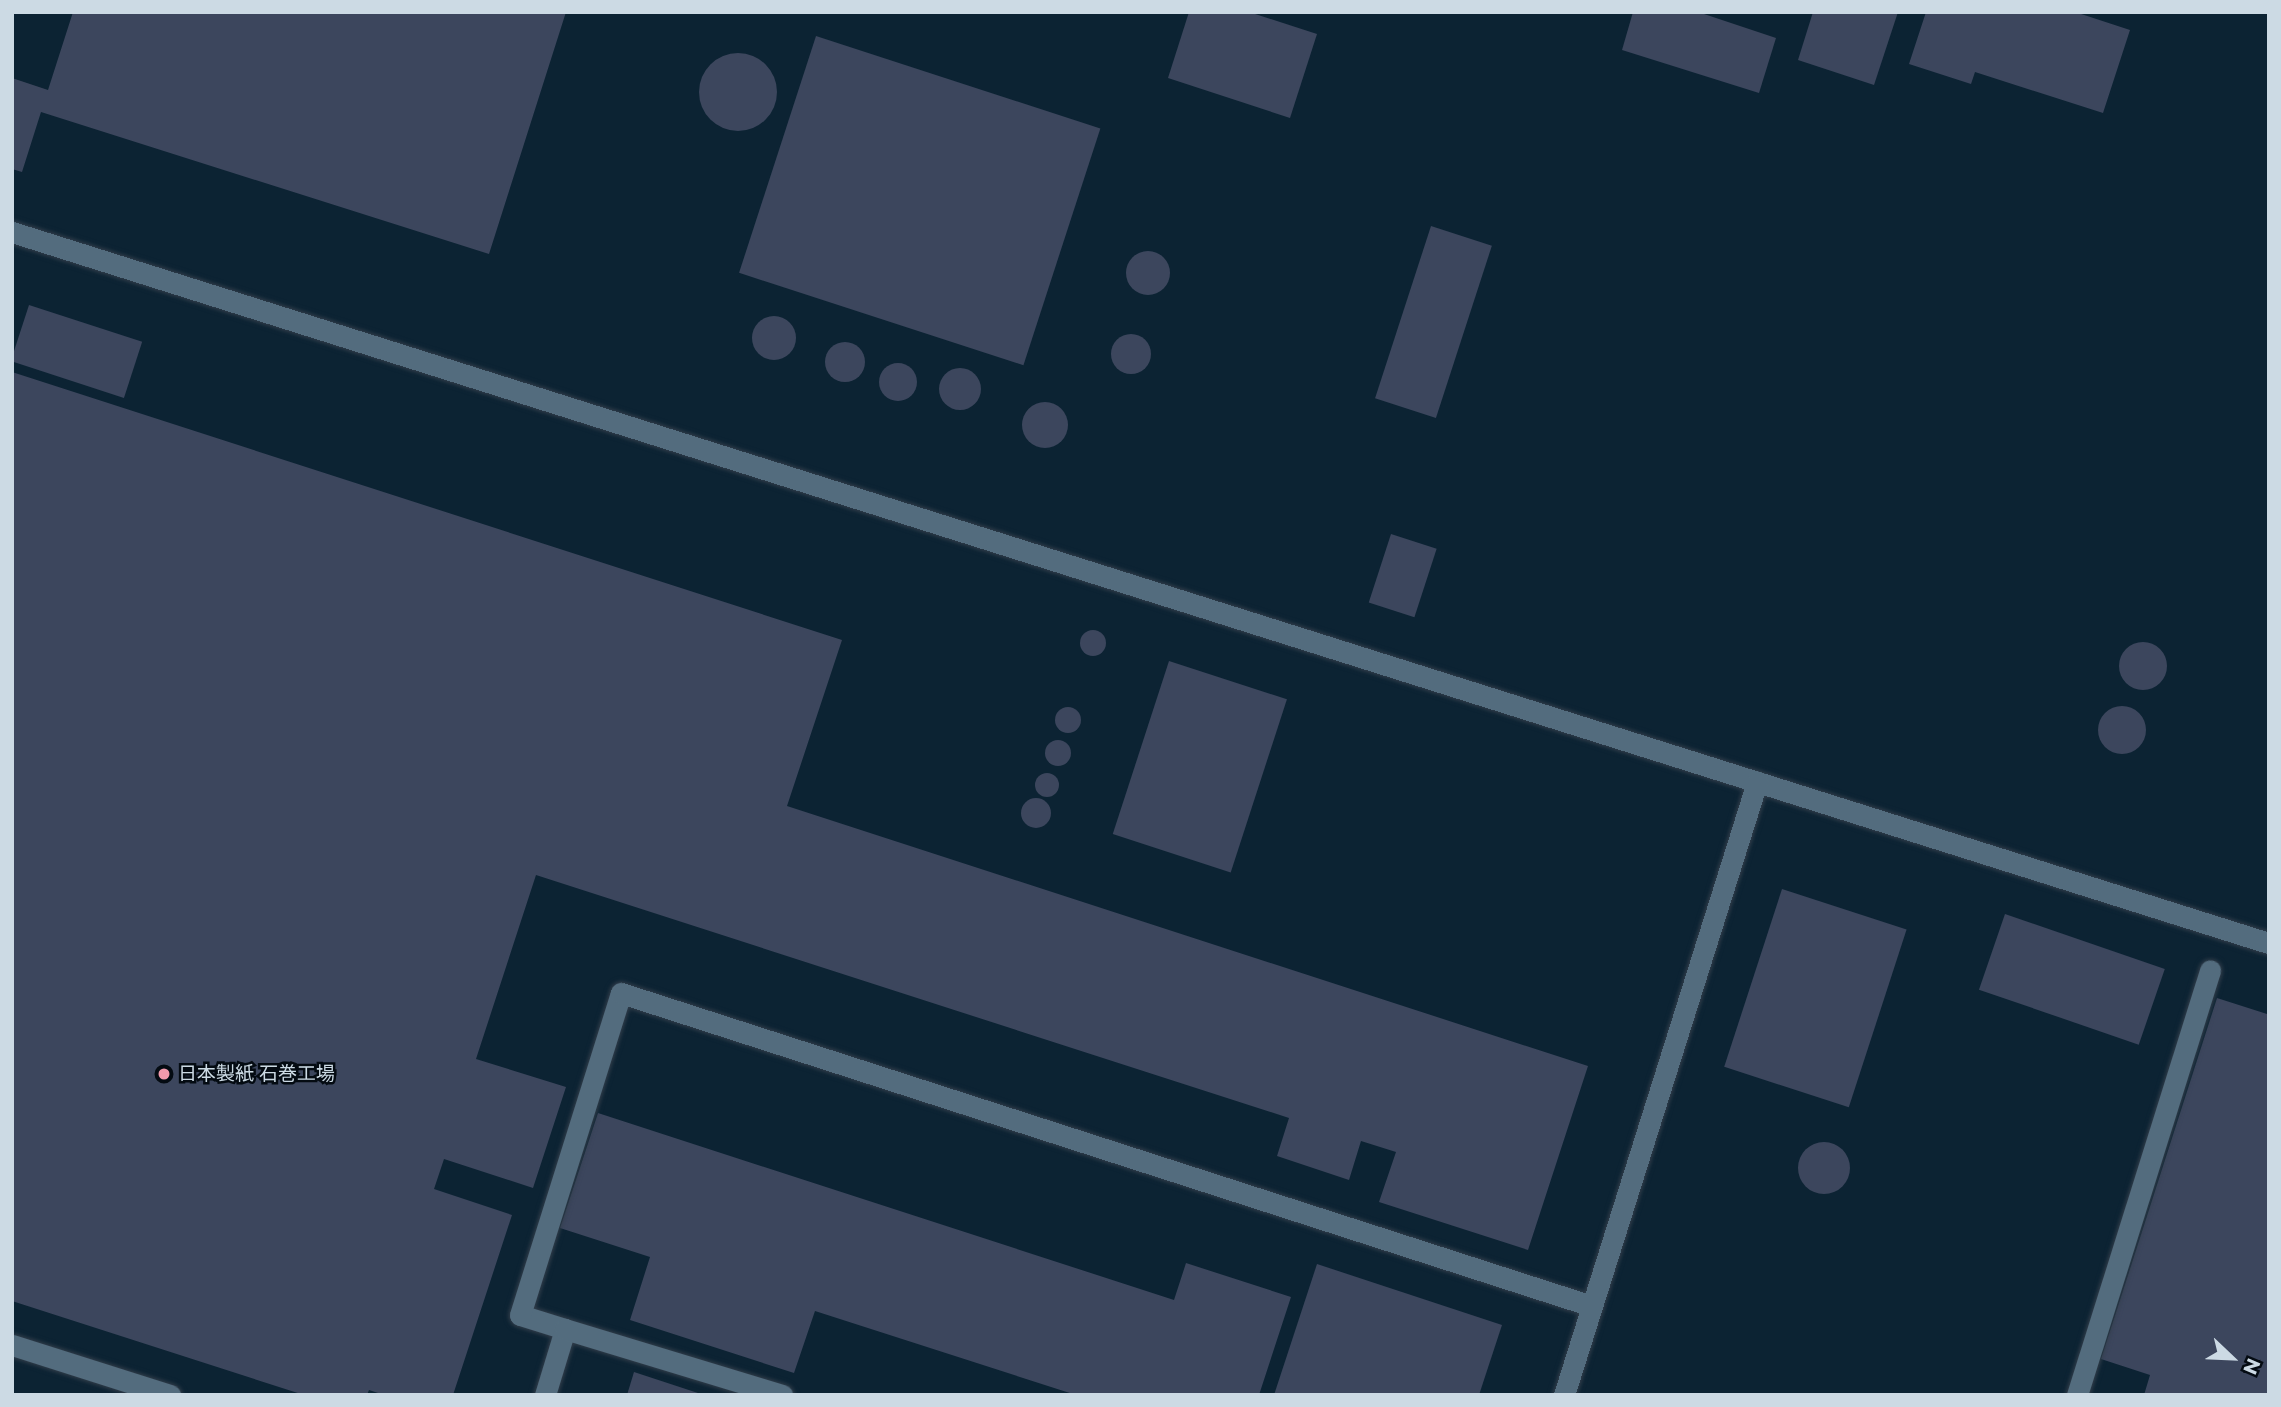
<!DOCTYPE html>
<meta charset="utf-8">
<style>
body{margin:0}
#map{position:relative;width:2281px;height:1407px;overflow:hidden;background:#0c2333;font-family:Montserrat,"Noto Sans JP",sans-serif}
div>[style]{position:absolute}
.building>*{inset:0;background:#3c465d;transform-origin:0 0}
.round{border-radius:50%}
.roads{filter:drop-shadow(0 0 2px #313d4a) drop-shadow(0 0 2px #313d4a)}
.lane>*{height:21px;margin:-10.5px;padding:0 10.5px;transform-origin:10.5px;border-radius:10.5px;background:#536c7e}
.street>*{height:21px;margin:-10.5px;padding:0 10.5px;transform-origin:10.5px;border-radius:10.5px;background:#536c7e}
.dots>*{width:19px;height:19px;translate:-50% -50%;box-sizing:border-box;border:4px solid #040b12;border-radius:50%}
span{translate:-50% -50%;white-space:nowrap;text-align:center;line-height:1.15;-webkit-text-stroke:5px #040b12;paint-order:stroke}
.poi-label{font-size:19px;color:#ccdae4}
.left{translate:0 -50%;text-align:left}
.frame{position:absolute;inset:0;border:14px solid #ccdae4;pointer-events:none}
.north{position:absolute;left:2197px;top:1323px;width:70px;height:70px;-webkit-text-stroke:5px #040b12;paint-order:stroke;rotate:113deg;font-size:19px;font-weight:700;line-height:28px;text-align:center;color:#ccdae4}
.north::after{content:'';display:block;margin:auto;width:24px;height:32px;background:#ccdae4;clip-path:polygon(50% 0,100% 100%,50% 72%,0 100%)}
</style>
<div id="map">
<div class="building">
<div style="clip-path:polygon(73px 12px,566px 12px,489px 254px,41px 112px,22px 172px,12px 169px,12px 78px,48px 90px)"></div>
<div style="clip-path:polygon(1189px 12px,1249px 12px,1317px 34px,1290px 118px,1168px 78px)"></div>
<div style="clip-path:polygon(1633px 12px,1698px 12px,1776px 38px,1759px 93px,1622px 50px)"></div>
<div style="clip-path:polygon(1813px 12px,1898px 12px,1874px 85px,1798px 60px)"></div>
<div style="clip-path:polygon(1926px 12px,2075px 12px,2130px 30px,2103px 113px,1975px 72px,1971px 84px,1909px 64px)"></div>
<div style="left:816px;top:36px;width:299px;height:249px;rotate:18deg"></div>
<div class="round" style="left:699px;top:53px;width:78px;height:78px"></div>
<div style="left:1431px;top:226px;width:64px;height:181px;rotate:18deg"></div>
<div class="round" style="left:1126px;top:251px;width:44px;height:44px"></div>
<div style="left:29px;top:305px;width:119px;height:59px;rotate:18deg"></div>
<div class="round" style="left:752px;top:316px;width:44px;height:44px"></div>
<div class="round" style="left:1111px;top:334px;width:40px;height:40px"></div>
<div class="round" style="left:825px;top:342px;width:40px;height:40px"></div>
<div class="round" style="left:879px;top:363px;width:38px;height:38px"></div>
<div class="round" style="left:939px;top:368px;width:42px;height:42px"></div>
<div style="clip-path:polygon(12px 372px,842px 640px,787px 806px,1588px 1066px,1528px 1250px,1379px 1202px,1396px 1152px,1361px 1141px,1349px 1180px,1277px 1156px,1289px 1118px,536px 875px,476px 1059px,566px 1087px,533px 1188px,444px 1159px,434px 1189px,512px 1215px,453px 1395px,384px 1395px,369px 1390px,367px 1395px,304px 1395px,12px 1301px)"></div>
<div class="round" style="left:1022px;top:402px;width:46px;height:46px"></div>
<div style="left:1391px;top:534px;width:48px;height:72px;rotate:18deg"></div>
<div class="round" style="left:1080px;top:630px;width:26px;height:26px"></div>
<div class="round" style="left:2119px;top:642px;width:48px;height:48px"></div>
<div style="left:1169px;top:661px;width:124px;height:182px;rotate:18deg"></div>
<div class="round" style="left:2098px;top:706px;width:48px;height:48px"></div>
<div class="round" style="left:1055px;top:707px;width:26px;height:26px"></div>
<div class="round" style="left:1045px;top:740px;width:26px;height:26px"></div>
<div class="round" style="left:1035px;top:773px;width:24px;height:24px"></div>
<div class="round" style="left:1021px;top:798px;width:30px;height:30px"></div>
<div style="left:1782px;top:889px;width:131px;height:187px;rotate:18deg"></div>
<div style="left:2005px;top:914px;width:169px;height:80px;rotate:19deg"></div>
<div style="clip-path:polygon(2217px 998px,2267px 1014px,2269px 1009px,2269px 1395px,2144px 1395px,2150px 1375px,2101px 1359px)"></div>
<div style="clip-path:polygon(598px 1113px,1174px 1300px,1186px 1263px,1291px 1297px,1259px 1395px,1076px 1395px,815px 1311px,794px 1373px,630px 1320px,650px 1257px,560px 1228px)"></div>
<div class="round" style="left:1798px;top:1142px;width:52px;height:52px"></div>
<div style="clip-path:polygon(1317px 1264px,1502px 1325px,1479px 1395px,1274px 1395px)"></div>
<div style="clip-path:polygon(634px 1372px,701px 1394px,701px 1395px,627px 1395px)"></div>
</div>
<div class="roads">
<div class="lane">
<div style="left:565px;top:1329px;width:47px;rotate:-162.7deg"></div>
<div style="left:520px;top:1315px;width:337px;rotate:-72.6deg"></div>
<div style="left:621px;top:993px;width:1020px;rotate:17.87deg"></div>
<div style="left:12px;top:1345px;width:166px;rotate:17.6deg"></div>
<div style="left:545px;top:1395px;width:69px;rotate:-73.1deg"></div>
<div style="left:565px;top:1329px;width:227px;rotate:16.9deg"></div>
</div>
<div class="street">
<div style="left:12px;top:232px;width:2366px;rotate:17.49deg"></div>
<div style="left:1564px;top:1395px;width:643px;rotate:-72.52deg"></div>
<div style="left:2077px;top:1395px;width:445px;rotate:-72.6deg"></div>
</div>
</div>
<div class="dots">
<div style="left:164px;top:1074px;background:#f39aac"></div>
</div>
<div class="poi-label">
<span class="left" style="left:178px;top:1074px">日本製紙 石巻工場</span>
</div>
<div class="frame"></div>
<div class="north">N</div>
</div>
